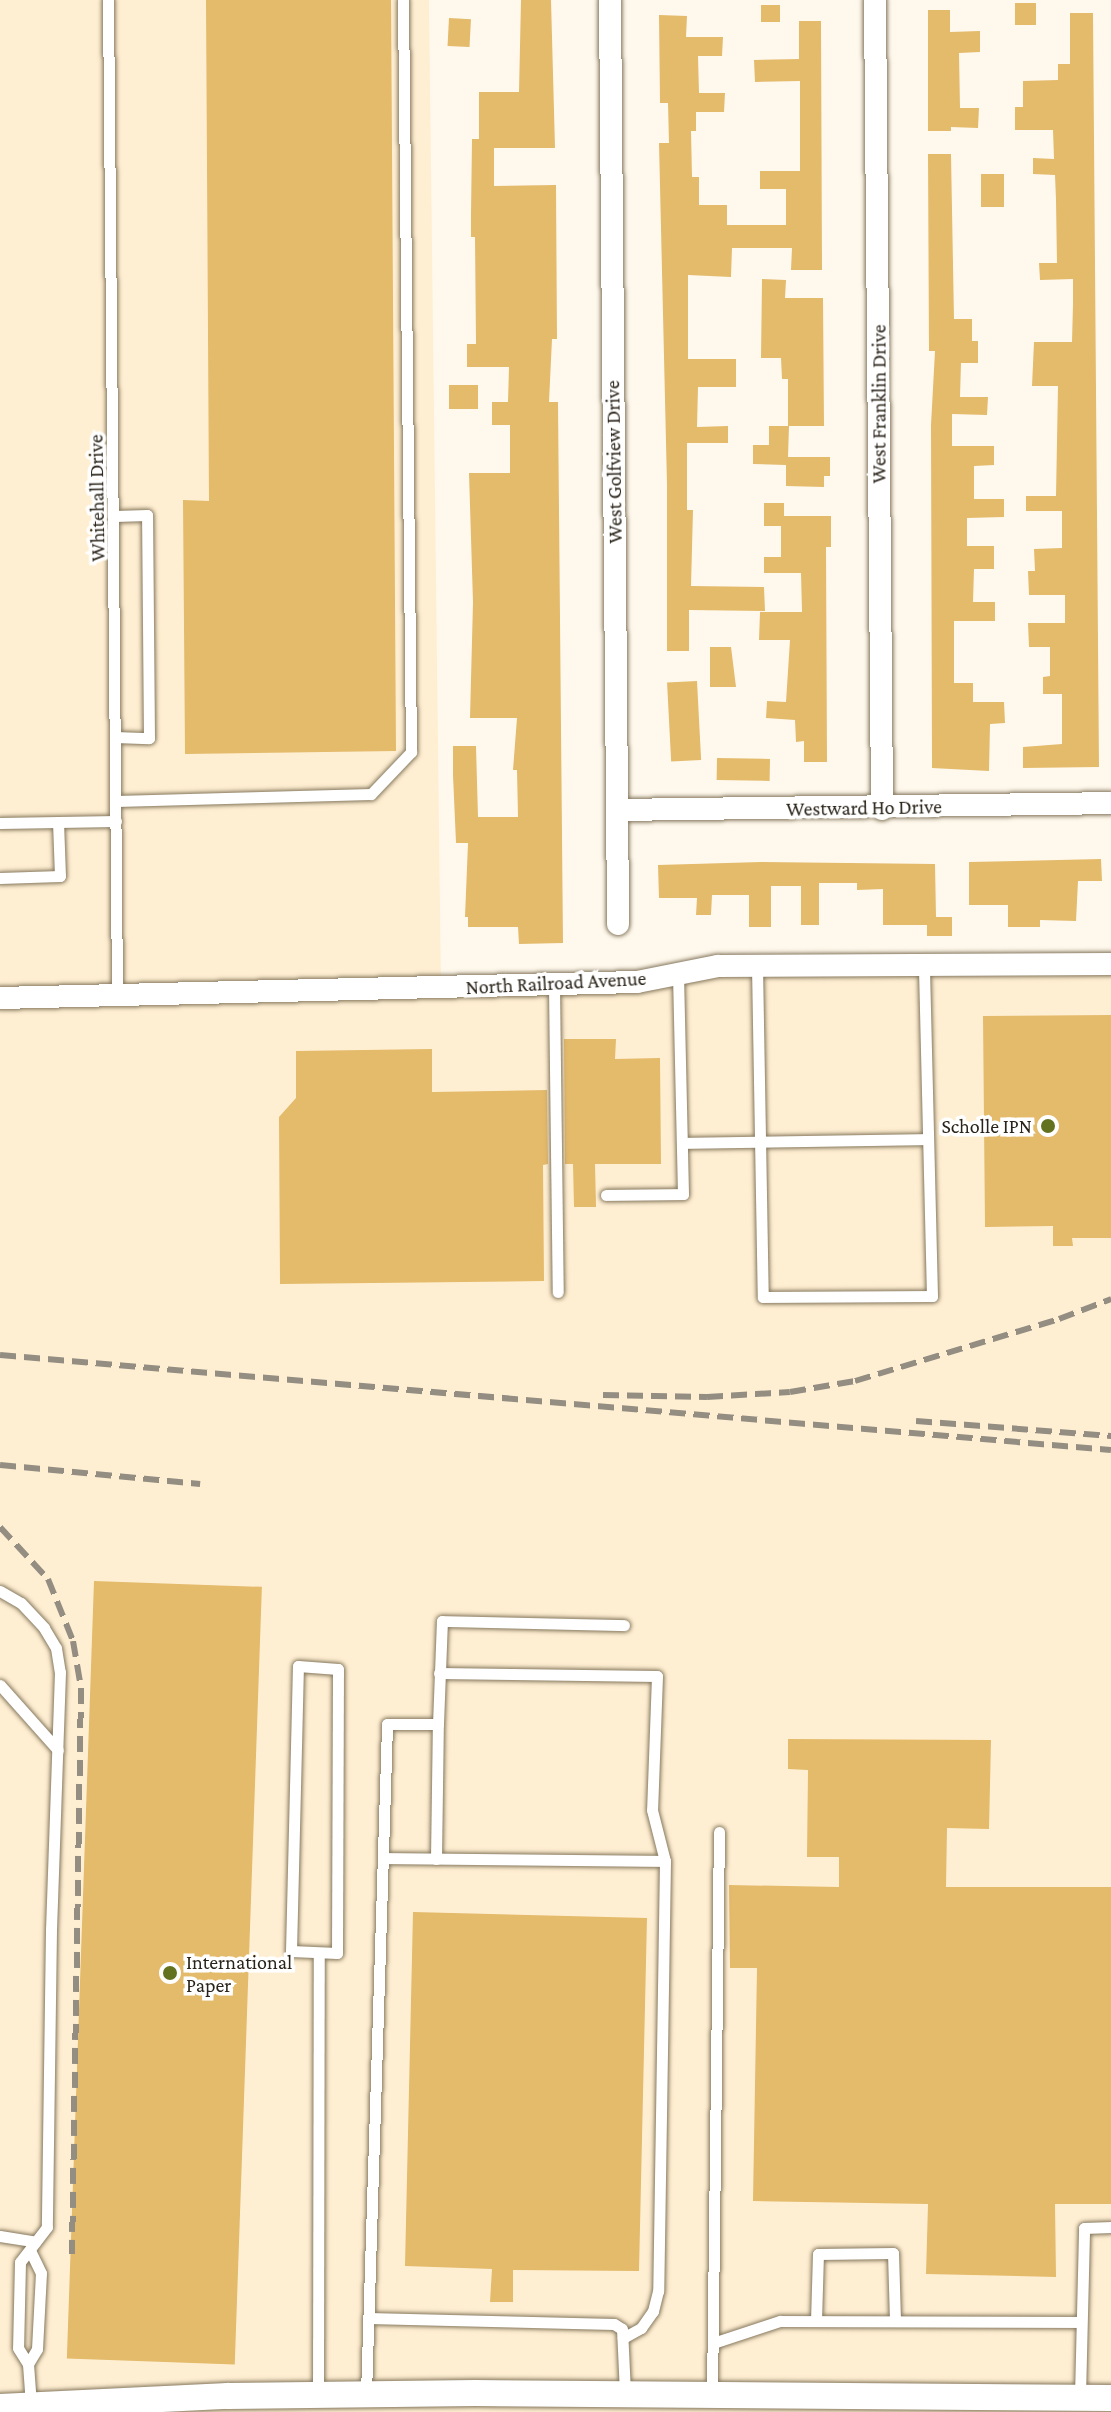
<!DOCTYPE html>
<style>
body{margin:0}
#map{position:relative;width:1111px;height:2412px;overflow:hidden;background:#fff9ed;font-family:"Crimson Pro",serif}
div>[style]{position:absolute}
.built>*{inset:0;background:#ffefd2}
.building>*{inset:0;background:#e4ba6b;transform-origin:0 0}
.roads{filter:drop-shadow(0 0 2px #86785e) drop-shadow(0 0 2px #86785e)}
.service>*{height:11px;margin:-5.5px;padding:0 5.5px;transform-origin:5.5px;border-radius:5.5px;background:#fff}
.minor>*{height:22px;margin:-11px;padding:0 11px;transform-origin:11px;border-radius:11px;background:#fff}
.tertiary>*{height:26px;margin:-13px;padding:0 13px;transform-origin:13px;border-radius:13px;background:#fff}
.rail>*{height:6px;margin-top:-3px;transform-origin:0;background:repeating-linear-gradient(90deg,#938d82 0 16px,transparent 0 24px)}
.dots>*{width:22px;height:22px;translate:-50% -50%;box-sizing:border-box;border:4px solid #fff;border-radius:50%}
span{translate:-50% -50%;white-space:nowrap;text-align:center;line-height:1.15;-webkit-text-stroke:7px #fff;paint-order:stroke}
.street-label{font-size:20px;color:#292319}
.poi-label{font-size:20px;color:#292319}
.right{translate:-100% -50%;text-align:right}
.left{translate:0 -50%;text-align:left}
</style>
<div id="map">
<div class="built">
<div style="clip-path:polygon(0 0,429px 0,441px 987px,718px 966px,1111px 964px,1111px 2412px,0 2412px)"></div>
</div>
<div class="building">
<div style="clip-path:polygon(206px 0,391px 0,396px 751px,185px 754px,183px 500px,209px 501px)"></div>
<div style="clip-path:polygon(521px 0,551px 0,555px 148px,494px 148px,494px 186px,556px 185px,557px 339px,552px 339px,549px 402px,558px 402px,563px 943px,519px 944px,518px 927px,468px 927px,468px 917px,465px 917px,468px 843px,456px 843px,453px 775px,453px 746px,476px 746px,478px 817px,518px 817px,517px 770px,513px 770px,517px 718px,470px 718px,473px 602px,469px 473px,510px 473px,510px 425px,492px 425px,492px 402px,508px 402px,509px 367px,467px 367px,467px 344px,476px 344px,475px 237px,471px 237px,471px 214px,472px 139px,479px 139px,479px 92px,519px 92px)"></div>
<div style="left:1015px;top:3px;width:21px;height:22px"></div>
<div style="left:761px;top:5px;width:19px;height:17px"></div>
<div style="clip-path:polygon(928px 10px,950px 10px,950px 32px,980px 31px,980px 52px,959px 53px,960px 108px,979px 108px,978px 128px,951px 127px,951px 131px,928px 131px)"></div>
<div style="clip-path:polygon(1070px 13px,1093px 13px,1099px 767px,1023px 768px,1023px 747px,1062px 744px,1062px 694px,1043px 694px,1043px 677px,1050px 676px,1050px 647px,1029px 647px,1028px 623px,1065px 623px,1065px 595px,1029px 595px,1028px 571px,1035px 571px,1034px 549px,1062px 548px,1062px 511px,1026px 511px,1026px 496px,1056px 496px,1058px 386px,1032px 386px,1034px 342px,1072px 342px,1073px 304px,1073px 279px,1040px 280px,1039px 263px,1057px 263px,1056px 200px,1055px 175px,1033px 174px,1033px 158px,1054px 159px,1053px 130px,1015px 130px,1015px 107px,1023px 107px,1023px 81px,1058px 80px,1058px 64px,1070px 64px)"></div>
<div style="clip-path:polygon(659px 15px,687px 16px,686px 37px,723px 37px,722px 56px,698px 56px,699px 93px,725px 93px,724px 112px,696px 112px,696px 131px,691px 131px,692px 177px,699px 177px,699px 205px,727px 205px,727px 225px,786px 225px,786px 189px,760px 189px,760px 171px,800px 171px,800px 81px,755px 82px,754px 60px,799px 59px,799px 21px,821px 21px,822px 270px,791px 270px,792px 248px,732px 248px,731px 277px,688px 275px,688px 359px,736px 359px,736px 387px,698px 387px,697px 427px,728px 426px,728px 443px,687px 443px,687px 510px,693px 510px,691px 586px,764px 587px,765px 611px,689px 610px,689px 651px,667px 651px,667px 485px,659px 143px,669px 143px,668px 103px,660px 103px)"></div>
<div style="left:449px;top:18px;width:22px;height:28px;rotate:3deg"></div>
<div style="clip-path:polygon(928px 154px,951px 154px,954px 319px,972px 319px,972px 341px,978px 341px,978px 363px,961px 363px,960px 397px,988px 397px,987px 415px,952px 414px,952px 446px,994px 446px,994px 465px,974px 466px,974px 499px,1004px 499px,1004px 517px,967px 518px,967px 546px,994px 546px,994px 569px,974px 569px,973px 602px,995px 602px,995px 621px,954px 621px,954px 683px,973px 683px,973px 702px,1004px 702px,1005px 723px,990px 724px,989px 771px,932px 768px,931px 425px,935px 351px,929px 351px)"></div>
<div style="left:981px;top:174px;width:23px;height:33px"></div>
<div style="clip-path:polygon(762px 279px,786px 280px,785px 298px,823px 298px,824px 426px,788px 426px,788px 379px,782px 379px,781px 358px,761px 358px)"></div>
<div style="left:478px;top:385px;width:24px;height:29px;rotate:90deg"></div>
<div style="clip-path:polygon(769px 426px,789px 426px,788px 457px,830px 457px,830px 476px,824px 476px,824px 487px,786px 486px,786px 465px,753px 464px,753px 445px,769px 445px)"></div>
<div style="clip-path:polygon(764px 503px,784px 503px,784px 516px,831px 516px,831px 547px,826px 547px,827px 762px,804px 762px,804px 741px,796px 742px,795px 720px,766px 718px,767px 701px,786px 702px,790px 640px,759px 640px,760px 612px,802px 612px,801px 573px,764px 573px,764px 557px,781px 557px,781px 526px,764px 526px)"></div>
<div style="clip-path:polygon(710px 647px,731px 647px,736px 687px,710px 687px)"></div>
<div style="left:697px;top:681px;width:79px;height:30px;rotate:87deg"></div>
<div style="left:717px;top:758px;width:53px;height:22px;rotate:1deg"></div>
<div style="clip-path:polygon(1101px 859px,1102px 881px,1078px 881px,1076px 921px,1040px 920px,1040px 927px,1008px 927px,1008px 905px,969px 905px,969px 862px)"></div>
<div style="clip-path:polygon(761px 862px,935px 864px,936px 917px,952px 917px,952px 936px,927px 936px,927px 925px,883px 925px,883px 889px,857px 890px,857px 883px,819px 883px,819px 925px,801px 925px,801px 886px,771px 886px,771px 927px,749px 927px,749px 895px,712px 895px,711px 915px,696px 915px,697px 898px,659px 898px,658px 865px)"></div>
<div style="clip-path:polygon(1111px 1015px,1111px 1238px,1072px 1238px,1073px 1246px,1053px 1246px,1053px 1226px,985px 1227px,983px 1016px)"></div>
<div style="clip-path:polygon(564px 1039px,616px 1039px,615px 1059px,660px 1058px,661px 1164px,595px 1164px,596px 1207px,574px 1207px,573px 1164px,565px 1164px)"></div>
<div style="clip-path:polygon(432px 1049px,432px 1092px,547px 1090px,548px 1164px,543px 1165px,544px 1281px,280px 1284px,279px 1117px,296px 1098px,296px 1051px)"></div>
<div style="left:94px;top:1581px;width:168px;height:778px;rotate:2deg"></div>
<div style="clip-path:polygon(788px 1739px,991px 1740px,989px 1829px,947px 1828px,946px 1887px,1111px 1887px,1111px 2204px,1055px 2204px,1056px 2277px,926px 2274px,928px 2204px,753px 2201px,757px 1968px,730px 1968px,729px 1885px,839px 1887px,839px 1857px,807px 1857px,808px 1770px,788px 1769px)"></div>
<div style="clip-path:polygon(413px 1912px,647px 1918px,639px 2271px,513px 2270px,513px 2302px,490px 2302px,492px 2269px,405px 2266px)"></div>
</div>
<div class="roads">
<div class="service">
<div style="left:108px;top:0;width:996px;rotate:89.48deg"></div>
<div style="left:115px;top:737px;width:34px;rotate:2deg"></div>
<div style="left:149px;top:738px;width:223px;rotate:-90.5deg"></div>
<div style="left:147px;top:515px;width:32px;rotate:178deg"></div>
<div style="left:116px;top:801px;width:255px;rotate:-1.6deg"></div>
<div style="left:371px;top:794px;width:58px;rotate:-46.4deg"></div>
<div style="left:411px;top:752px;width:752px;rotate:-90.61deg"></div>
<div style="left:0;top:823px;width:116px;rotate:-1deg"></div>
<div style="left:0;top:878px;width:60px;rotate:-1.9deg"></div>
<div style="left:60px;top:876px;width:54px;rotate:-92.1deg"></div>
<div style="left:757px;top:966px;width:331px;rotate:89deg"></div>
<div style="left:763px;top:1297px;width:169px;rotate:-0.3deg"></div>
<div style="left:932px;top:1296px;width:331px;rotate:-91.4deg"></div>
<div style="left:554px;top:986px;width:306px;rotate:89.3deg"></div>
<div style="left:682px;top:1143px;width:246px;rotate:-0.9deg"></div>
<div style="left:606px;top:1195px;width:77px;rotate:-0.7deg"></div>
<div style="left:683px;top:1194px;width:220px;rotate:-91.3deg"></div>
<div style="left:0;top:1591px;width:24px;rotate:30deg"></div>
<div style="left:21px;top:1603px;width:34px;rotate:47deg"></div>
<div style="left:44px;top:1628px;width:23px;rotate:59deg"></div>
<div style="left:56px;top:1648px;width:24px;rotate:81deg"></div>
<div style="left:60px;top:1672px;width:257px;rotate:92deg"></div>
<div style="left:51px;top:1929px;width:298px;rotate:90.8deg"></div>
<div style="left:47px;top:2227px;width:44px;rotate:127.6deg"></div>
<div style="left:20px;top:2262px;width:86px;rotate:91.3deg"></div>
<div style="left:18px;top:2348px;width:19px;rotate:58deg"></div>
<div style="left:28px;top:2364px;width:41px;rotate:85.8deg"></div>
<div style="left:298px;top:1666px;width:40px;rotate:4.3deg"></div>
<div style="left:338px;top:1669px;width:284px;rotate:90.2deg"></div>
<div style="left:337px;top:1953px;width:46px;rotate:-177.5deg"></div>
<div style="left:291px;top:1951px;width:285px;rotate:-88.6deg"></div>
<div style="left:439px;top:1673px;width:218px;rotate:0.8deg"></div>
<div style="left:657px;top:1676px;width:134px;rotate:92.1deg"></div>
<div style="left:652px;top:1810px;width:53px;rotate:75.7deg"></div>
<div style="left:0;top:1685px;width:87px;rotate:48.3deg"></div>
<div style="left:383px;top:1858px;width:282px;rotate:0.6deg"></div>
<div style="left:665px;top:1861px;width:430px;rotate:90.9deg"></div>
<div style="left:658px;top:2291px;width:21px;rotate:104deg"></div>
<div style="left:653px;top:2311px;width:21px;rotate:125deg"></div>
<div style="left:641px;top:2328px;width:21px;rotate:151deg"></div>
<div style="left:436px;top:1859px;width:135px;rotate:-89.2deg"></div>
<div style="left:0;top:2236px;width:36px;rotate:9deg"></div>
<div style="left:368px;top:2318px;width:246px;rotate:1.4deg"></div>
<div style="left:614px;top:2324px;width:9px;rotate:32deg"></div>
<div style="left:622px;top:2329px;width:64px;rotate:87.3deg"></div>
<div style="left:816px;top:2321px;width:67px;rotate:-88.3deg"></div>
<div style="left:818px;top:2254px;width:75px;rotate:-0.8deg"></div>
<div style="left:893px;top:2253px;width:68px;rotate:88.3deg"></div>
<div style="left:713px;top:2343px;width:71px;rotate:-18.2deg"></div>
<div style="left:780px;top:2321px;width:301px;rotate:0.2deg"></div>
<div style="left:28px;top:2364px;width:17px;rotate:-59deg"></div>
<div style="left:37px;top:2349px;width:76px;rotate:-87deg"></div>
<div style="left:41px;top:2273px;width:25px;rotate:-116deg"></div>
<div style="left:318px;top:2394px;width:440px;rotate:-89.9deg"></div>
<div style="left:366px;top:2394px;width:670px;rotate:-88.2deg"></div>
<div style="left:387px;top:1724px;width:51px"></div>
<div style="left:438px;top:1724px;width:103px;rotate:-87.8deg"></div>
<div style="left:442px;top:1621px;width:182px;rotate:1.3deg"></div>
<div style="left:712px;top:2394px;width:562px;rotate:-89.29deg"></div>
<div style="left:1080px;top:2396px;width:168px;rotate:-88.6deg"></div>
<div style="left:1084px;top:2228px;width:27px;rotate:-2deg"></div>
</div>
<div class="minor">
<div style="left:610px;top:0;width:924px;rotate:89.5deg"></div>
<div style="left:875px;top:0;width:809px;rotate:89.5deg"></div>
<div style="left:617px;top:810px;width:494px;rotate:-0.8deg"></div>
<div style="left:0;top:998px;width:637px;rotate:-1.44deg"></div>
<div style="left:637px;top:982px;width:83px;rotate:-11.2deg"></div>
<div style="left:718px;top:966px;width:393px;rotate:-0.3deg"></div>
</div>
<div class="tertiary">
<div style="left:0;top:2407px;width:228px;rotate:-2.8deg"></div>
<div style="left:228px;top:2396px;width:247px;rotate:-0.7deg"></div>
<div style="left:475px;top:2393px;width:636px;rotate:0.45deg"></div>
</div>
</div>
<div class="rail">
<div style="left:0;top:1355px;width:1115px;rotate:4.89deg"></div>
<div style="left:603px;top:1395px;width:104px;rotate:1.1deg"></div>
<div style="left:707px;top:1397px;width:83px;rotate:-3.4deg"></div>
<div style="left:790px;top:1392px;width:66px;rotate:-9.6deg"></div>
<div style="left:855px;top:1381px;width:213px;rotate:-16.9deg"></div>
<div style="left:1059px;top:1319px;width:56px;rotate:-21deg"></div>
<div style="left:916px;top:1421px;width:196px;rotate:4.4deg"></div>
<div style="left:0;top:1465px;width:201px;rotate:5.4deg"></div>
<div style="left:0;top:1527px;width:71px;rotate:47.3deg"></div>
<div style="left:48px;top:1579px;width:67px;rotate:68deg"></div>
<div style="left:73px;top:1641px;width:48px;rotate:80.3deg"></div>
<div style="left:81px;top:1688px;width:566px;rotate:90.91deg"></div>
</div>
<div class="dots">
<div style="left:1048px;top:1126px;background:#63721f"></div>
<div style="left:170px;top:1973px;background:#63721f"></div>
</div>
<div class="street-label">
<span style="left:879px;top:404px;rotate:-90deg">West Franklin Drive</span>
<span style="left:614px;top:462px;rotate:-91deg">West Golfview Drive</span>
<span style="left:97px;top:498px;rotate:-91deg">Whitehall Drive</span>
<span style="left:864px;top:808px;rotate:-1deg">Westward Ho Drive</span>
<span style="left:556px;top:983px;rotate:-3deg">North Railroad Avenue</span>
</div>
<div class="poi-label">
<span class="right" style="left:1032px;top:1126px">Scholle IPN</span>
<span class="left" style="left:186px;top:1974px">International<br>Paper</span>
</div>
</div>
